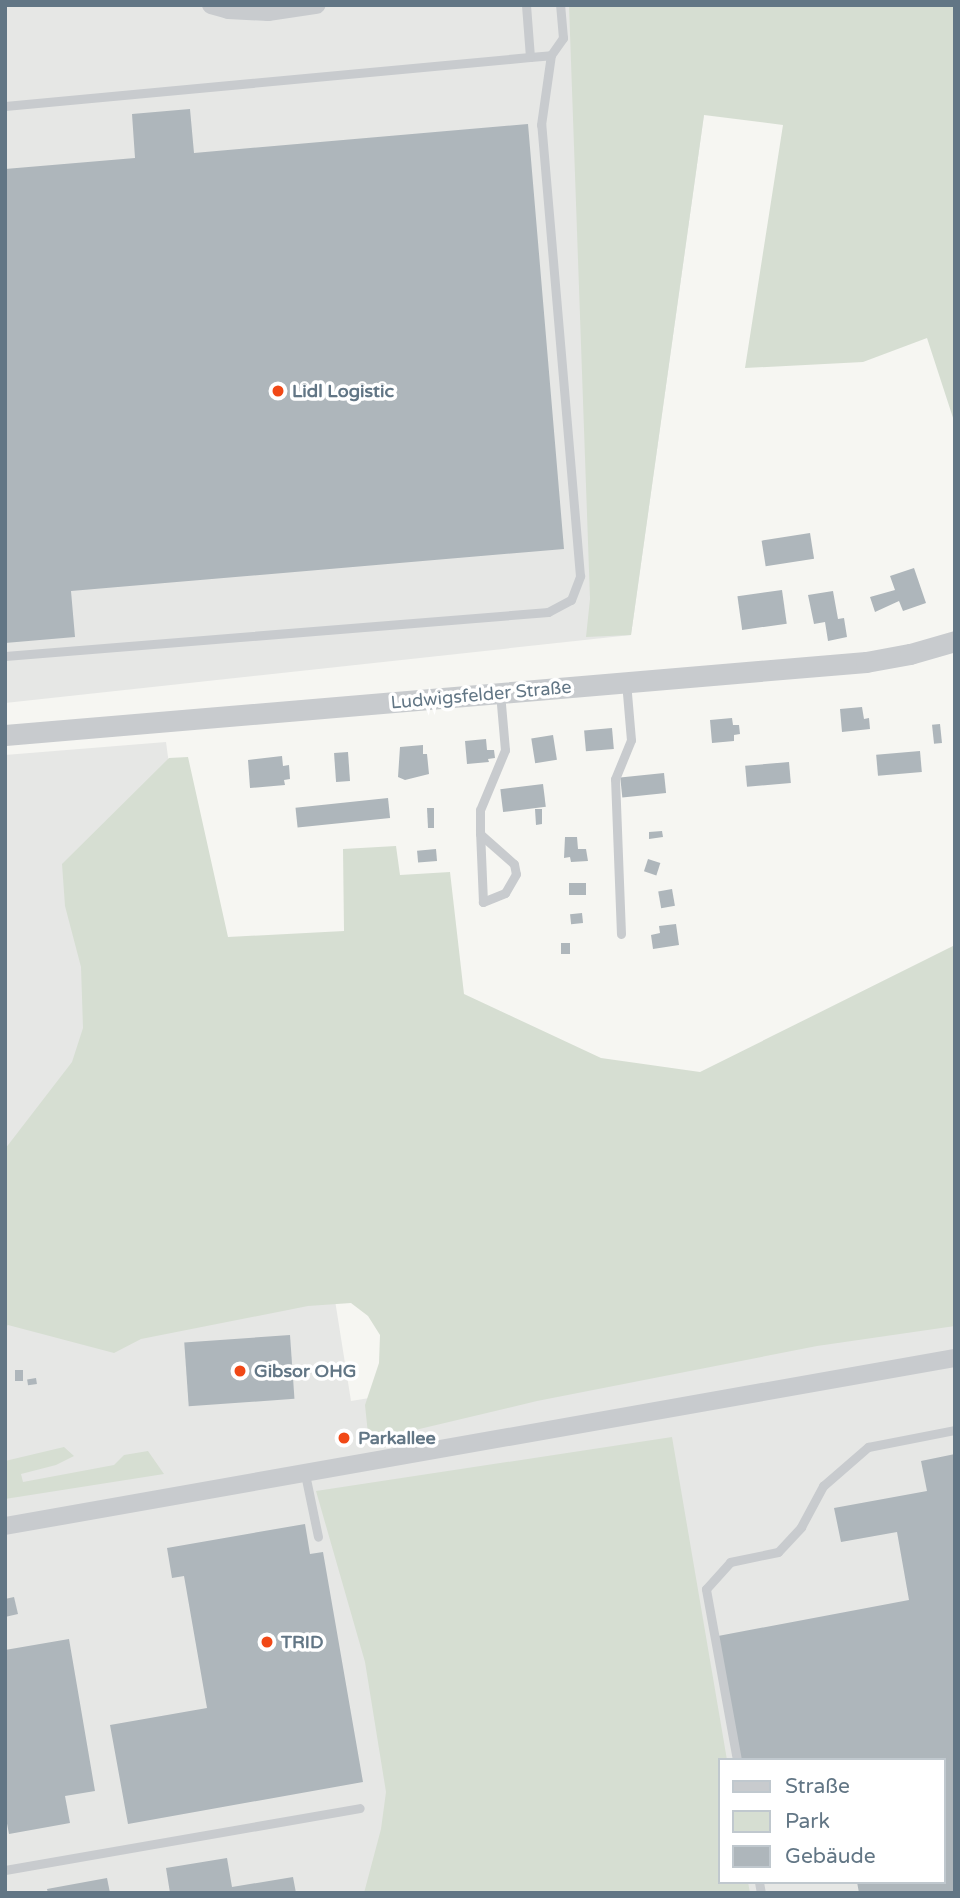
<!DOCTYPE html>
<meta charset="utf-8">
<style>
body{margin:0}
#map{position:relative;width:960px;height:1898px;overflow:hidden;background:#f6f6f2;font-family:"Varela Round",sans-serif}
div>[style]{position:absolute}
.built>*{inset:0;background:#e6e7e5}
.green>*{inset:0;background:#d6ded2}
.building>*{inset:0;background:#aeb6bb;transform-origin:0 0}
.service>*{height:9px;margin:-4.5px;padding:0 4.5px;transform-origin:4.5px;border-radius:4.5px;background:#c8cbce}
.minor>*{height:18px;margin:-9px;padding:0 9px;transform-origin:9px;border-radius:9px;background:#c8cbce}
.tertiary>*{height:21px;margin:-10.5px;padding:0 10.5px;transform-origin:10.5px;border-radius:10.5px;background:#c8cbce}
.dots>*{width:19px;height:19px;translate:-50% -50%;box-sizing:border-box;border:4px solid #fff;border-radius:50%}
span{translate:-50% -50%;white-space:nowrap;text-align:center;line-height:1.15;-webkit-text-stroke:7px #fff;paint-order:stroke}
.poi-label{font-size:18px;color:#627685;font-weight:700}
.left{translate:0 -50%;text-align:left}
.street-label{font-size:18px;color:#627685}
.frame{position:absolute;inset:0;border:7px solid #627685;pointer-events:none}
.legend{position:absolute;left:718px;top:1758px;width:228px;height:126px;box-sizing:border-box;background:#fff;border:2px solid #c0c8ce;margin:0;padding:9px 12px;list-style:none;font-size:21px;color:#627685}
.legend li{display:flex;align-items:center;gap:14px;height:35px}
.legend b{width:35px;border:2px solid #c0c8ce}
</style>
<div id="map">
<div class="built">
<div style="clip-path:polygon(5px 5px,913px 5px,704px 115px,631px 635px,5px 703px)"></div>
<div style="clip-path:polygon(166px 742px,173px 794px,99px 983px,87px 1076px,5px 1171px,5px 755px)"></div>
<div style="clip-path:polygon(evenodd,334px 1294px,351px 1401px,955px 1302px,955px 1893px,5px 1893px,5px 1296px,334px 1294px,720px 1760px,944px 1760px,944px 1882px,720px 1882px,720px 1760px)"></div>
</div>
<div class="green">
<div style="clip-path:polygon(569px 5px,955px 5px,955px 424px,927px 338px,863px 362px,745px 368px,783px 125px,704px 115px,631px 635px,586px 637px,590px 599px)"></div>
<div style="clip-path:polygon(188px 757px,228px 937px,344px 931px,343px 849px,396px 846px,400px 875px,450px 872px,464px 994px,601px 1058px,700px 1072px,955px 945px,955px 1326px,817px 1346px,537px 1401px,411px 1431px,368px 1434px,365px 1405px,379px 1363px,380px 1335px,368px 1316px,351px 1303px,308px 1306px,141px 1339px,114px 1353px,8px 1325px,5px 1327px,5px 1149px,72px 1062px,83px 1028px,81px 967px,65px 906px,62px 864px,169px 758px)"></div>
<div style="clip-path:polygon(672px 1437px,727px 1760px,720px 1760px,720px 1882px,748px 1882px,750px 1893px,364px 1893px,381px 1829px,386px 1792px,365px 1662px,316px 1491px)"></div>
<div style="clip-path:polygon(64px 1447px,74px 1456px,56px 1465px,21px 1474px,23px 1482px,114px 1465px,124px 1455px,148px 1451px,164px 1474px,5px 1499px,5px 1461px)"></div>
</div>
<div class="building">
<div style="clip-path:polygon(190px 109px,194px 153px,528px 124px,564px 549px,71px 591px,75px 637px,5px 643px,5px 169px,135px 158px,132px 114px)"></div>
<div style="left:810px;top:533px;width:26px;height:49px;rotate:81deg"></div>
<div style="clip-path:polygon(914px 568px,926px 603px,903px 611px,899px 601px,875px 612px,870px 597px,895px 590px,890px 576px)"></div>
<div style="left:782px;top:590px;width:34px;height:45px;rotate:82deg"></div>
<div style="clip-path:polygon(833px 591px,838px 619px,844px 618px,847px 637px,828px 641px,825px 622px,814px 624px,808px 595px)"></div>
<div style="clip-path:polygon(862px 707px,864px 719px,869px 718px,870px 729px,842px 732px,840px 709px)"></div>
<div style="clip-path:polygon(732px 718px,733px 725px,739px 725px,740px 734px,734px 735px,734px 741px,712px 743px,710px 720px)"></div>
<div style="left:940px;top:724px;width:19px;height:8px;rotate:84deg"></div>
<div style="left:612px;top:728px;width:21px;height:28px;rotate:85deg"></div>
<div style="left:553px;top:735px;width:25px;height:22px;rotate:81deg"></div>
<div style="clip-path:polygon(486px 739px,487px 750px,494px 750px,495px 758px,488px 759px,489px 762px,467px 764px,465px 741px)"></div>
<div style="clip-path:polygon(423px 745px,423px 754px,427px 754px,429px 774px,405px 780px,398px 777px,400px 747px)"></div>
<div style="left:920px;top:751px;width:21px;height:44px;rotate:85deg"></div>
<div style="left:348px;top:752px;width:29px;height:14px;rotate:86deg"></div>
<div style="clip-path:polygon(282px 756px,283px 766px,289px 765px,290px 779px,284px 780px,285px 785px,250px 788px,248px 760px)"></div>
<div style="left:789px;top:762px;width:21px;height:44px;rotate:85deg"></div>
<div style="left:664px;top:773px;width:20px;height:44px;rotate:84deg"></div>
<div style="left:543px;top:784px;width:23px;height:43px;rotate:83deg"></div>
<div style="left:388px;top:798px;width:20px;height:93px;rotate:84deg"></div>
<div style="clip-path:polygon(427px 808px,434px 808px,434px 828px,428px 828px)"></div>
<div style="clip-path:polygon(535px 809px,542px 809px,542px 824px,536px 825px)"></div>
<div style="clip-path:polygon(662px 831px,663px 837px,649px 839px,649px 832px)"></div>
<div style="clip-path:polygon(565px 837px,577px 837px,578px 849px,586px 849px,588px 861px,571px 862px,570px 857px,564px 858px)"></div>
<div style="left:436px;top:849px;width:12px;height:19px;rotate:85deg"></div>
<div style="left:648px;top:859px;width:13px;height:13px;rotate:18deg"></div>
<div style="left:569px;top:883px;width:17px;height:12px"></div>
<div style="left:672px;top:889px;width:17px;height:14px;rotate:80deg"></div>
<div style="left:582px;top:913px;width:10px;height:12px;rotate:84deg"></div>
<div style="clip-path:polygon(676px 924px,679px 945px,653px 949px,651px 935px,660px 933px,659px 926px)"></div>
<div style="left:561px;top:943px;width:9px;height:11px"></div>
<div style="left:290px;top:1335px;width:64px;height:106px;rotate:86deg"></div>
<div style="left:15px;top:1370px;width:8px;height:11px"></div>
<div style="left:36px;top:1378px;width:6px;height:9px;rotate:81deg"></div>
<div style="clip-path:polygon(955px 1454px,955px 1893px,859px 1893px,857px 1882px,944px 1882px,944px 1760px,741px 1760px,718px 1636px,909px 1600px,897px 1532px,841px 1542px,834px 1508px,927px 1491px,921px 1461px)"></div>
<div style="clip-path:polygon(305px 1524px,310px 1554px,323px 1552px,363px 1782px,128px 1824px,110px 1725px,207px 1708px,184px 1576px,172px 1578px,167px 1548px)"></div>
<div style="clip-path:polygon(14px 1597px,18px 1614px,5px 1617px,5px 1599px)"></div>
<div style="clip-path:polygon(69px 1639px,95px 1791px,65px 1796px,70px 1823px,9px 1834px,5px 1813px,5px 1650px)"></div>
<div style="clip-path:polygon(227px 1858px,232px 1887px,293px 1877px,296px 1893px,170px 1893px,166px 1868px)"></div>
<div style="clip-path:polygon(107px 1878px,110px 1893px,48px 1893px,47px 1889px)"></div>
</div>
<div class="service">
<div style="left:530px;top:57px;width:21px;rotate:-5deg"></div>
<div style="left:5px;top:106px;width:527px;rotate:-5.33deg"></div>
<div style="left:530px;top:57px;width:52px;rotate:-94.4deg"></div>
<div style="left:5px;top:656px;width:545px;rotate:-4.63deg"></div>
<div style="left:548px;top:612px;width:26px;rotate:-28deg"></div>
<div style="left:571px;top:600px;width:26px;rotate:-69deg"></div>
<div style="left:580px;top:576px;width:453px;rotate:-94.9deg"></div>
<div style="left:541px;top:125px;width:71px;rotate:-81.9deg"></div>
<div style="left:551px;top:55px;width:21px;rotate:-55deg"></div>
<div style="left:563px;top:38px;width:33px;rotate:-95deg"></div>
<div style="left:480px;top:834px;width:45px;rotate:41.4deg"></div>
<div style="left:514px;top:864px;width:10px;rotate:79deg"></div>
<div style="left:516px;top:874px;width:22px;rotate:120deg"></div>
<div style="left:505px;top:893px;width:24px;rotate:158deg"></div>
<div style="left:483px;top:902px;width:73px;rotate:-92.4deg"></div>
<div style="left:480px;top:829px;width:19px;rotate:-90deg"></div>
<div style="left:480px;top:810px;width:65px;rotate:-67.4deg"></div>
<div style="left:505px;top:750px;width:57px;rotate:-95deg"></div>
<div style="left:621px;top:934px;width:155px;rotate:-92.2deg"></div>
<div style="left:615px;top:779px;width:42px;rotate:-67.7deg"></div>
<div style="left:631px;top:740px;width:58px;rotate:-94.9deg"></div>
<div style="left:305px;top:1474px;width:64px;rotate:78.3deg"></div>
<div style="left:737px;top:1760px;width:174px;rotate:-100.3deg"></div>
<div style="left:706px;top:1589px;width:36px;rotate:-48deg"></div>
<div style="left:730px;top:1562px;width:49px;rotate:-11.8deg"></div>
<div style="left:778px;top:1552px;width:34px;rotate:-47deg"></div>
<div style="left:801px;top:1527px;width:47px;rotate:-61.8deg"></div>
<div style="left:823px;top:1486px;width:60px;rotate:-40.9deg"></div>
<div style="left:868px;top:1447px;width:89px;rotate:-11.1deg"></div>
<div style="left:5px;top:1870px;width:360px;rotate:-9.9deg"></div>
<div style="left:759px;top:1882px;width:11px;rotate:80deg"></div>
</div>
<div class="minor">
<div style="left:211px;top:5px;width:18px;rotate:16deg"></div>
<div style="left:228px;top:10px;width:40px;rotate:2.9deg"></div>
<div style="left:268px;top:12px;width:49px;rotate:-8.3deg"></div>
<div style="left:5px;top:1526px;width:965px;rotate:-10.03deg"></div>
</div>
<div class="tertiary">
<div style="left:5px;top:735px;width:864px;rotate:-4.85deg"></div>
<div style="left:866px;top:662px;width:45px;rotate:-10.3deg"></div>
<div style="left:910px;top:654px;width:47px;rotate:-16.1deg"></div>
</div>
<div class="dots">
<div style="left:278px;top:391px;background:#f14816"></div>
<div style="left:240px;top:1371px;background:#f14816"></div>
<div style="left:344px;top:1438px;background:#f14816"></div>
<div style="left:267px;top:1642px;background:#f14816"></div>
</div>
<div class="poi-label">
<span class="left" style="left:292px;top:391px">Lidl Logistic</span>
<span class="left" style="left:254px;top:1371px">Gibsor OHG</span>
<span class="left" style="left:358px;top:1438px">Parkallee</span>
<span class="left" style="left:281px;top:1642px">TRID</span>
</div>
<div class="street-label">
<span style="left:481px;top:695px;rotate:-5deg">Ludwigsfelder Straße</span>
</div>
<div class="frame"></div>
<ul class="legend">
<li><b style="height:9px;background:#c8cbce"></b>Straße</li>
<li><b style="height:19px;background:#d6ded2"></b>Park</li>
<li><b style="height:19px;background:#aeb6bb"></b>Gebäude</li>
</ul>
</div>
